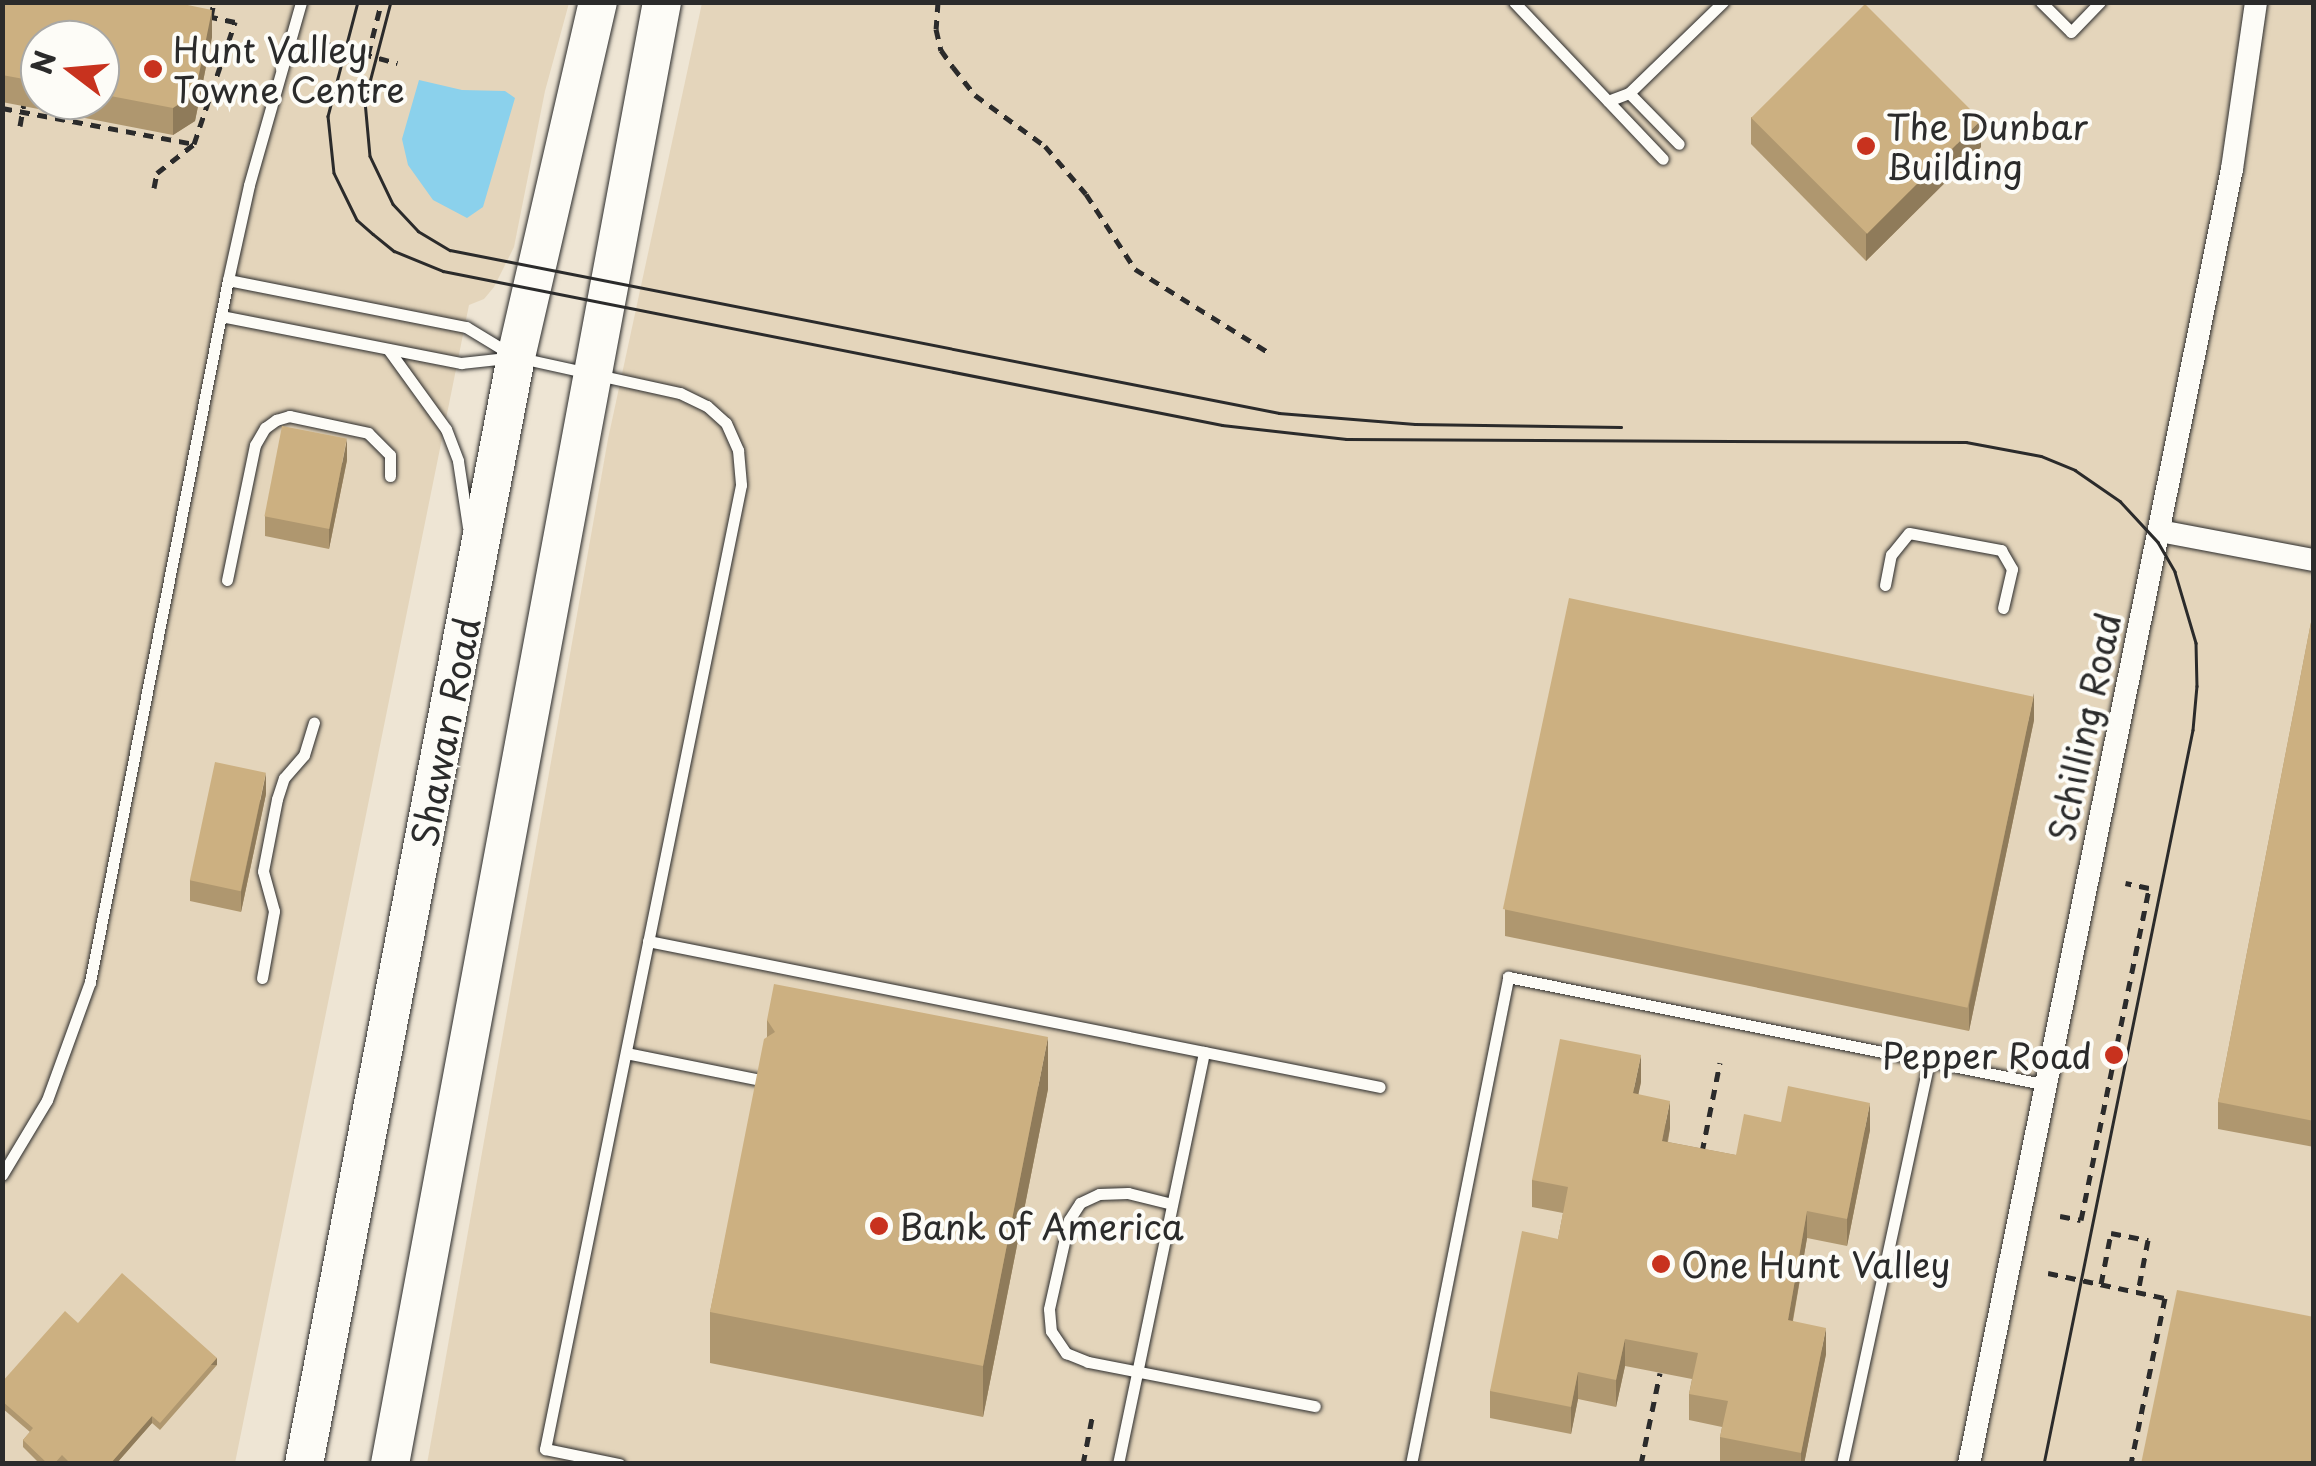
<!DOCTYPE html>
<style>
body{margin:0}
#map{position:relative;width:2316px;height:1466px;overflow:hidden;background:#eee5d4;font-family:"Playpen Sans",sans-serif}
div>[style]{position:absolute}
.built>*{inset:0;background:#e4d5bb}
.water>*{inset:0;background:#8bd1ec}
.path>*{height:5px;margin-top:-2.5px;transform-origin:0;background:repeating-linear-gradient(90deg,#2b2b2b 0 10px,transparent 0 18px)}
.roads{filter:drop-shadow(0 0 2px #2b2b2b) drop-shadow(0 0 2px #2b2b2b)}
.lane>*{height:11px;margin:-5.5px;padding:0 5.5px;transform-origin:5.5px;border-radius:5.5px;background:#fdfcf7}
.street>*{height:22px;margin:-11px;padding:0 11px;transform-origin:11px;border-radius:11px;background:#fdfcf7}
.primary>*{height:38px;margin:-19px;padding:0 19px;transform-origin:19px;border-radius:19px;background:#fdfcf7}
.tram>*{height:2.5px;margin:-1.25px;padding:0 1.25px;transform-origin:1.25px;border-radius:1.25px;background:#2b2b2b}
.wall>*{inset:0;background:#af976f}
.shaded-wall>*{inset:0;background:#8f7b5a;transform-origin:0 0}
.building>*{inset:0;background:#ccb081;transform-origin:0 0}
.dots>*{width:28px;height:28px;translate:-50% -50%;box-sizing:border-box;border:5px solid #fdfcf7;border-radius:50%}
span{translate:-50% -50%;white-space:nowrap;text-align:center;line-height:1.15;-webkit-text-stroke:8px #fdfcf7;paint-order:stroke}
.poi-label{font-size:35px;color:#2b2b2b}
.left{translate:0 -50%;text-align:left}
.right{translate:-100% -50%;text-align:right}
.street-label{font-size:35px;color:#2b2b2b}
.frame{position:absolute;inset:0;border:5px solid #2b2b2b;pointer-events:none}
.north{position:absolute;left:20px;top:20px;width:100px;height:100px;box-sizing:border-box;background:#fdfcf7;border:2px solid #a9a8a5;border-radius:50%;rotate:286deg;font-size:28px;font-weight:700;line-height:40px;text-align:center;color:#2b2b2b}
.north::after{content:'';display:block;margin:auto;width:35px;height:45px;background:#c8321e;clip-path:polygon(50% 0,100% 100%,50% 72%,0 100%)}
</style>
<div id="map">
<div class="built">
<div style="clip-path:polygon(evenodd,3px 3px,569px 3px,545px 91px,514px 247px,494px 287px,484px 299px,469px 305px,235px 1463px,3px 1464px,3px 3px,40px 40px,100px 40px,100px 100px,40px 100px,40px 40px)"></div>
<div style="clip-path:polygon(702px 3px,2313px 3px,2313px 1463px,427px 1464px,608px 439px)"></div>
</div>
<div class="water">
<div style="clip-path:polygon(419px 80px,462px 90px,505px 91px,515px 98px,483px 207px,467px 218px,433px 200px,408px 165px,402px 139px)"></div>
</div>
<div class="path">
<div style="left:938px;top:2px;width:27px;rotate:94deg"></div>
<div style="left:936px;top:29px;width:22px;rotate:77deg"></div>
<div style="left:941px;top:50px;width:21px;rotate:55deg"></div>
<div style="left:953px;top:67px;width:36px;rotate:52deg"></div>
<div style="left:975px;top:95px;width:87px;rotate:36.1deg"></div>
<div style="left:1045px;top:146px;width:63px;rotate:49.5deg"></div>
<div style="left:1086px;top:194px;width:90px;rotate:56.8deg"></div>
<div style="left:1135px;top:269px;width:155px;rotate:32deg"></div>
<div style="left:327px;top:44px;width:73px;rotate:15.2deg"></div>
<div style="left:368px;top:55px;width:49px;rotate:-75.7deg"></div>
<div style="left:2px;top:108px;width:195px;rotate:10.6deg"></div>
<div style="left:20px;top:126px;width:27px;rotate:-80deg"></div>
<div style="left:154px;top:188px;width:15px;rotate:-79deg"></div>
<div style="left:157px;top:173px;width:47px;rotate:-38.1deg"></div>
<div style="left:194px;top:144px;width:129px;rotate:-71.4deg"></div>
<div style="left:235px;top:22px;width:25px;rotate:-168deg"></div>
<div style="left:211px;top:17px;width:15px;rotate:-79deg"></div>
<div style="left:1702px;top:1152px;width:91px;rotate:-78.6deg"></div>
<div style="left:2060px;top:1216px;width:21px;rotate:11deg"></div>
<div style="left:2081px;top:1220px;width:339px;rotate:-78.4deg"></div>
<div style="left:2149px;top:888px;width:24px;rotate:-168deg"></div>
<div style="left:2048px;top:1273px;width:120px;rotate:12.1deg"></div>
<div style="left:2165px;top:1298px;width:169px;rotate:101.6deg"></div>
<div style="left:2101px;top:1284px;width:52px;rotate:-78.9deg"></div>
<div style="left:2111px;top:1233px;width:38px;rotate:11deg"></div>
<div style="left:2148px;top:1240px;width:53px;rotate:100.9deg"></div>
<div style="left:1083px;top:1464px;width:52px;rotate:-78.9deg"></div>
<div style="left:1641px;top:1464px;width:93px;rotate:-78.2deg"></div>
</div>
<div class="roads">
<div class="lane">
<div style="left:1514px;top:2px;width:216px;rotate:46.5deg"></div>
<div style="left:2041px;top:2px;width:42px;rotate:45deg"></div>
<div style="left:2071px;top:32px;width:42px;rotate:-46deg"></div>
<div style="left:1629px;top:93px;width:71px;rotate:45.6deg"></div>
<div style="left:1608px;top:101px;width:22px;rotate:-21deg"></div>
<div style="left:1629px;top:93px;width:131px;rotate:-44.1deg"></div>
<div style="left:228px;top:280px;width:243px;rotate:11.2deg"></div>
<div style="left:466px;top:327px;width:54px;rotate:31.3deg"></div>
<div style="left:221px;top:316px;width:245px;rotate:11.1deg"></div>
<div style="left:461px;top:363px;width:55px;rotate:-6.2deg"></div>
<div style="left:516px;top:357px;width:168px;rotate:12.4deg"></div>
<div style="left:680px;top:393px;width:30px;rotate:26deg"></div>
<div style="left:707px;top:406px;width:25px;rotate:42deg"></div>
<div style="left:726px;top:423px;width:30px;rotate:66deg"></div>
<div style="left:738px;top:450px;width:35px;rotate:85deg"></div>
<div style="left:741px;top:485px;width:984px;rotate:101.49deg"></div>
<div style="left:545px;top:1449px;width:76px;rotate:11.5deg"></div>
<div style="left:388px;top:349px;width:99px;rotate:54.1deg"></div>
<div style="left:446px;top:429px;width:34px;rotate:69deg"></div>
<div style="left:458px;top:461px;width:67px;rotate:81.4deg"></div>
<div style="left:227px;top:580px;width:138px;rotate:-78.3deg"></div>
<div style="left:255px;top:445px;width:20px;rotate:-60deg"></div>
<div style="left:265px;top:428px;width:14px;rotate:-36deg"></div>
<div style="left:276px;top:420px;width:14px;rotate:-17deg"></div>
<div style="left:289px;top:416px;width:81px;rotate:12.1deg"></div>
<div style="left:368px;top:433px;width:31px;rotate:45deg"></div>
<div style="left:390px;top:455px;width:21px;rotate:90deg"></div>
<div style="left:1885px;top:585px;width:31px;rotate:-79deg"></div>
<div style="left:1891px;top:555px;width:28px;rotate:-51deg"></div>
<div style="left:1909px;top:533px;width:94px;rotate:10.5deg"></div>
<div style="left:2001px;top:550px;width:22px;rotate:60deg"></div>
<div style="left:2012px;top:569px;width:40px;rotate:103deg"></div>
<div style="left:648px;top:941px;width:746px;rotate:11.28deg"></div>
<div style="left:262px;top:978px;width:68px;rotate:-79.8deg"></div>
<div style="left:274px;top:911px;width:41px;rotate:-105.4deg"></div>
<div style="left:263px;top:871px;width:73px;rotate:-79deg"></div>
<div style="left:277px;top:799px;width:22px;rotate:-72deg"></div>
<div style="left:284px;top:778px;width:30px;rotate:-49deg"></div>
<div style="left:304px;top:755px;width:34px;rotate:-73deg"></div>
<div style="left:626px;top:1053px;width:143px;rotate:11.3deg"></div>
<div style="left:2px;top:1175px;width:87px;rotate:-59deg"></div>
<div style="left:47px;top:1100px;width:126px;rotate:-70deg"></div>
<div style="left:90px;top:982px;width:715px;rotate:-78.88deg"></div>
<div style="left:228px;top:280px;width:97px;rotate:-77.5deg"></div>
<div style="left:249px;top:185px;width:190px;rotate:-74.1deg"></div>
<div style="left:1172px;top:1204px;width:45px;rotate:-166deg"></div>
<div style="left:1128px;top:1193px;width:29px;rotate:178deg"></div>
<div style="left:1099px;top:1194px;width:21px;rotate:155deg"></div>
<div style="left:1080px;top:1203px;width:20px;rotate:123deg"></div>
<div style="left:1069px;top:1220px;width:91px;rotate:102.7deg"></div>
<div style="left:1049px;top:1309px;width:22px;rotate:85deg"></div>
<div style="left:1051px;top:1331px;width:27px;rotate:56deg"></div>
<div style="left:1066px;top:1353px;width:24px;rotate:22deg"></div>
<div style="left:1088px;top:1362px;width:231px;rotate:11deg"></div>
<div style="left:1118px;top:1464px;width:421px;rotate:-78.2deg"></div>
<div style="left:1411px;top:1464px;width:497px;rotate:-78.7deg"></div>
<div style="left:1508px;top:977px;width:550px;rotate:11.33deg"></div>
<div style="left:1842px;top:1464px;width:411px;rotate:-77.8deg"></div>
</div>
<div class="street">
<div style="left:2160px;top:531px;width:157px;rotate:10.7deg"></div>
<div style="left:1969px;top:1464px;width:1321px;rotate:-78.52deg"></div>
<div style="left:2232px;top:169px;width:169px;rotate:-81.8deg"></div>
</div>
<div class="primary">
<div style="left:304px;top:1464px;width:1127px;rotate:-79.16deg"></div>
<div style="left:516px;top:357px;width:364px;rotate:-77deg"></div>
<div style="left:390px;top:1464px;width:1487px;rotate:-79.46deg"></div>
</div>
</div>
<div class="tram">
<div style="left:358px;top:2px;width:118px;rotate:104.7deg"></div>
<div style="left:328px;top:116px;width:57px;rotate:84deg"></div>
<div style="left:334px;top:173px;width:52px;rotate:63.9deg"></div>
<div style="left:357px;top:220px;width:21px;rotate:41deg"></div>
<div style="left:373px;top:234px;width:27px;rotate:39deg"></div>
<div style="left:394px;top:251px;width:53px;rotate:22.2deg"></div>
<div style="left:443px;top:271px;width:794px;rotate:11.18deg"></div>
<div style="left:1222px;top:425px;width:125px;rotate:6.4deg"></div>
<div style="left:1346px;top:439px;width:620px;rotate:0.28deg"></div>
<div style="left:1966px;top:442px;width:76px;rotate:10.6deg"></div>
<div style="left:2041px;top:456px;width:37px;rotate:22deg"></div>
<div style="left:2075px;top:470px;width:55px;rotate:34.6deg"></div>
<div style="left:2120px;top:501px;width:56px;rotate:47.2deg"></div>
<div style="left:2158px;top:542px;width:34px;rotate:60deg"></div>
<div style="left:2175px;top:572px;width:74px;rotate:73.5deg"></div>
<div style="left:2196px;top:643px;width:43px;rotate:88.7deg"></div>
<div style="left:2197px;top:686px;width:44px;rotate:95.2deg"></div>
<div style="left:2193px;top:730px;width:749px;rotate:101.47deg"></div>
<div style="left:391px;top:2px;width:102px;rotate:104.7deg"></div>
<div style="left:365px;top:101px;width:55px;rotate:84.8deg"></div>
<div style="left:370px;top:156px;width:53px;rotate:64.4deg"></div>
<div style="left:393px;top:204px;width:37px;rotate:47deg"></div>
<div style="left:418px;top:231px;width:37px;rotate:31deg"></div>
<div style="left:450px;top:250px;width:845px;rotate:11.12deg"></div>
<div style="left:1279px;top:413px;width:136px;rotate:4.6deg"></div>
<div style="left:1415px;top:424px;width:206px;rotate:0.8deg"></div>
</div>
<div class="wall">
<div style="clip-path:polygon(evenodd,2px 2px,212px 37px,195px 121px,173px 135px,2px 102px,2px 2px,40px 40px,100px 40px,100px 100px,40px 100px,40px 40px)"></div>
<div style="clip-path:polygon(1751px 117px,1981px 147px,1866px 261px,1751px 144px)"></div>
<div style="clip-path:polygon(347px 460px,329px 549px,265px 536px,265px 516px)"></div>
<div style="clip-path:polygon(2313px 612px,2314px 1147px,2218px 1129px,2218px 1102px)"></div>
<div style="clip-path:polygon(2034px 720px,1969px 1031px,1505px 936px,1505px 909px)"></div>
<div style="clip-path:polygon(266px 794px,241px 912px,190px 901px,190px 880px)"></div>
<div style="clip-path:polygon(767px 1020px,1048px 1089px,983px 1417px,710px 1363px,710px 1312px,767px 1037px)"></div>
<div style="clip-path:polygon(1641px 1082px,1638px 1094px,1670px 1128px,1668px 1142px,1736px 1155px,1781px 1122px,1870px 1130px,1847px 1246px,1807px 1238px,1793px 1321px,1826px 1354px,1804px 1464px,1720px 1464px,1720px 1437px,1722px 1427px,1689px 1420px,1689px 1394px,1692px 1379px,1625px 1366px,1616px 1407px,1578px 1399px,1571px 1434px,1490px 1418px,1490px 1391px,1558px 1239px,1563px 1213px,1532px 1207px,1532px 1180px)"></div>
<div style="clip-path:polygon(78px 1323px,217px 1365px,160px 1430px,152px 1423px,116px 1464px,63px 1464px,62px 1462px,60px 1464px,40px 1464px,23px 1447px,23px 1440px,30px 1432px,2px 1408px,2px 1382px)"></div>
</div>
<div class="shaded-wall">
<div style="clip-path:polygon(212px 10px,212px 37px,195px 121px,173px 135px,173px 108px)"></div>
<div style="clip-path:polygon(1981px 120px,1981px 147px,1866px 261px,1866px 234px)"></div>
<div style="clip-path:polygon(347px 439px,347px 460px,329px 549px,329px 528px)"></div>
<div style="clip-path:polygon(2034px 693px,2034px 720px,1969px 1031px,1969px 1005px)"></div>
<div style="clip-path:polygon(266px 773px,266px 794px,241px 912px,241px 892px)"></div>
<div style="clip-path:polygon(1048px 1037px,1048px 1089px,983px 1417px,983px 1366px)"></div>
<div style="clip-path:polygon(1641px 1055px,1641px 1082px,1633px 1120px,1633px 1093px)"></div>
<div style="clip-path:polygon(1670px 1101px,1670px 1128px,1662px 1167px,1662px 1141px)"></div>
<div style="clip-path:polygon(1870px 1103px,1870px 1130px,1847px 1246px,1847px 1219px)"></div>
<div style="clip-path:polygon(1807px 1211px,1807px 1238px,1788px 1347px,1788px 1320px)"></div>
<div style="clip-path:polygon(1826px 1328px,1826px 1354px,1804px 1464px,1801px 1464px,1801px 1453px)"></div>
<div style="clip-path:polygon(1625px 1339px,1625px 1366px,1616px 1407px,1616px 1380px)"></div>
<div style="left:217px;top:1358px;width:7px;height:86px;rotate:90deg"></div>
<div style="clip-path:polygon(1578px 1372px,1578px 1399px,1571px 1434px,1571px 1407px)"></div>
<div style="clip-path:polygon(152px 1416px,152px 1423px,116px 1464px,110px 1464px)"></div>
</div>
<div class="building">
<div style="clip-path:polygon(2px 2px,173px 2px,212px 10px,195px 94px,173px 108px,100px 94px,100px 40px,40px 40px,40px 82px,2px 75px)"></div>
<div style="left:1865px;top:4px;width:164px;height:161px;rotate:45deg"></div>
<div style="left:282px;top:426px;width:66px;height:92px;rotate:11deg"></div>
<div style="left:1569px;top:598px;width:475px;height:318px;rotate:12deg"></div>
<div style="clip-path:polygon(2313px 612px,2314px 612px,2314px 1121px,2218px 1102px)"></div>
<div style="left:215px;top:762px;width:52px;height:121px;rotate:12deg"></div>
<div style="clip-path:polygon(774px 984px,1048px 1037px,983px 1366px,710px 1312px,764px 1039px,775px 1032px,767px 1020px)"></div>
<div style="clip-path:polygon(1560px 1039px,1641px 1055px,1633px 1093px,1670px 1101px,1662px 1141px,1736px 1155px,1744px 1114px,1781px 1122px,1788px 1086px,1870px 1103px,1847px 1219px,1807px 1211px,1788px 1320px,1826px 1328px,1801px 1453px,1720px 1437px,1728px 1401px,1689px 1394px,1698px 1353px,1625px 1339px,1616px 1380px,1578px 1372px,1571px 1407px,1490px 1391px,1522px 1231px,1558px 1239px,1568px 1187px,1532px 1180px)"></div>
<div style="clip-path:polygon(122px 1273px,217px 1358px,160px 1423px,152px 1416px,110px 1464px,71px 1464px,62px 1455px,54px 1464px,48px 1464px,23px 1440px,33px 1428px,2px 1401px,2px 1382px,65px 1311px,78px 1323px)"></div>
<div style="clip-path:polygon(2177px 1290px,2314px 1317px,2314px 1464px,2141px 1464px)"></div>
</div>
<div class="dots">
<div style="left:153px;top:69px;background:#c8321e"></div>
<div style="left:1866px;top:146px;background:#c8321e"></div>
<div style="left:2114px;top:1055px;background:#c8321e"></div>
<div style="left:879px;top:1226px;background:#c8321e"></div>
<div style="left:1661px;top:1264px;background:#c8321e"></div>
</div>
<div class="poi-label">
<span class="left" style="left:173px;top:69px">Hunt Valley<br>Towne Centre</span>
<span class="left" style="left:1886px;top:146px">The Dunbar<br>Building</span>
<span class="right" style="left:2092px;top:1055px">Pepper Road</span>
<span class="left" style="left:899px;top:1226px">Bank of America</span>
<span class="left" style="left:1681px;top:1264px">One Hunt Valley</span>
</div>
<div class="street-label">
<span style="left:2084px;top:727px;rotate:-78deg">Schilling Road</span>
<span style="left:445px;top:732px;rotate:-79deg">Shawan Road</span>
</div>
<div class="frame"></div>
<div class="north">N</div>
</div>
